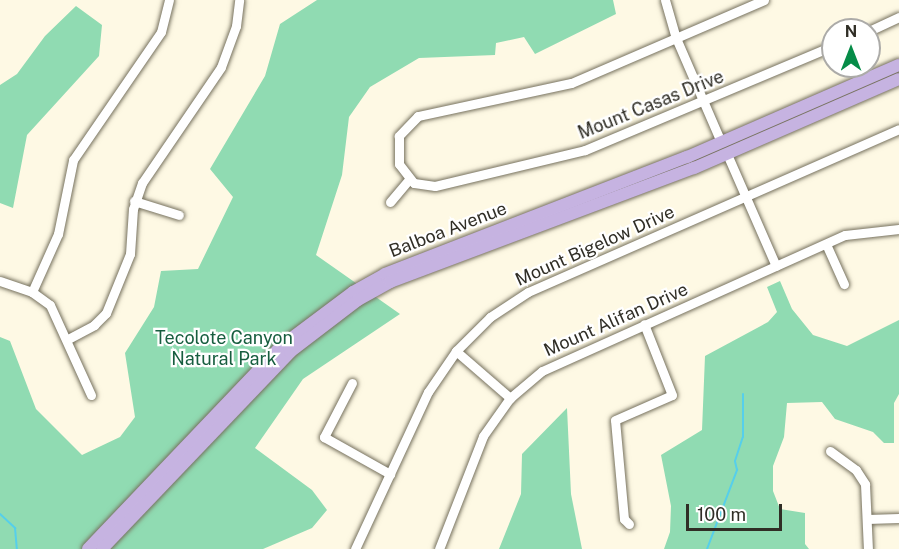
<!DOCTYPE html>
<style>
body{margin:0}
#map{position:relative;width:899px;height:549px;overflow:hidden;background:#fef9e4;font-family:"Public Sans",sans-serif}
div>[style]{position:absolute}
.green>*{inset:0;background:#90dbb2}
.stream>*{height:2px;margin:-1px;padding:0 1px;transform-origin:1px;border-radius:1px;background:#56cfeb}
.roads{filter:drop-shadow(0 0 2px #76715e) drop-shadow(0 0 2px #76715e)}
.minor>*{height:9px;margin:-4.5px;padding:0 4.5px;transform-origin:4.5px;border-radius:4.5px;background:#fff}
.major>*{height:12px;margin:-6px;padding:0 6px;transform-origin:6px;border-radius:6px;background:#c6b3e1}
span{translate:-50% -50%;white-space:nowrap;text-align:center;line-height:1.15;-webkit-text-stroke:4.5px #fff;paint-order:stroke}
.street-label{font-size:18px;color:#302e26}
.park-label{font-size:18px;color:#175e3f}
.north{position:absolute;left:821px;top:18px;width:60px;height:60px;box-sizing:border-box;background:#fff;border:2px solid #acaba8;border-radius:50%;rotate:0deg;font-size:16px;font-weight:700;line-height:24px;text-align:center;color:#302e26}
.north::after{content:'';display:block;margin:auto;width:21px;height:27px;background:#068c48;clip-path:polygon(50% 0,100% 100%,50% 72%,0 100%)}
.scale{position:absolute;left:686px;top:504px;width:96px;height:27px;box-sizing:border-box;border:3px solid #302e26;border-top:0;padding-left:8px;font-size:18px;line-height:21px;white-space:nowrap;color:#302e26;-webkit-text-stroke:4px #fff;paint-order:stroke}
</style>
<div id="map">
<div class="green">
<div style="clip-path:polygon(317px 0,613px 0,616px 14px,535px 54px,524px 37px,496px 43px,495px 55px,419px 58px,370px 87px,349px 117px,342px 175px,316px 255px,400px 314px,303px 379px,255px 448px,312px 490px,327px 510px,312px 528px,263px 549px,0 549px,0 337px,10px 341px,36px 409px,82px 455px,120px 437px,135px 417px,125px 353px,154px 307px,161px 271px,198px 269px,233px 197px,210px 169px,265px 76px,280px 24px)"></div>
<div style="clip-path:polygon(76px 6px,102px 25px,99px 56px,27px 135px,13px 208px,0 203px,0 85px,17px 74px,45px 36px)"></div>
<div style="clip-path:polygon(780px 281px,792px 309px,813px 335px,847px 346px,899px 320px,899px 394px,894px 403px,894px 443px,884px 443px,873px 432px,835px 419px,822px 402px,787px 403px,784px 437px,773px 466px,773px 491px,780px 509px,805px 513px,805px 544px,809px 549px,664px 549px,670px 532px,671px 506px,661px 455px,702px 430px,705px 356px,768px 322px,777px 312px,767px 287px)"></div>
<div style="clip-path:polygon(567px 408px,571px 494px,582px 549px,499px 549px,521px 494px,522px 454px)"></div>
</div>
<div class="stream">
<div style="left:0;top:514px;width:21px;rotate:43deg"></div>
<div style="left:15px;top:528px;width:21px;rotate:85deg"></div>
<div style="left:707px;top:549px;width:85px;rotate:-69.2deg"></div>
<div style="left:737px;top:470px;width:9px;rotate:-103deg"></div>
<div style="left:735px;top:461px;width:25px;rotate:-72deg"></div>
<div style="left:743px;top:437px;width:43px;rotate:-90deg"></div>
</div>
<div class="roads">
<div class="minor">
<div style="left:665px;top:0;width:40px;rotate:74deg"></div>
<div style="left:676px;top:38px;width:113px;rotate:66.6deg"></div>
<div style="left:764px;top:0;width:210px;rotate:156.7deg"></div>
<div style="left:571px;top:83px;width:157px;rotate:167.8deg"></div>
<div style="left:418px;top:116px;width:28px;rotate:134deg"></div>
<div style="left:399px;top:136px;width:28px;rotate:90deg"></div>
<div style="left:399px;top:164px;width:24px;rotate:52deg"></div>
<div style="left:414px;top:183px;width:21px;rotate:8deg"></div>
<div style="left:435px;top:186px;width:154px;rotate:-13.5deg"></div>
<div style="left:585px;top:150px;width:269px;rotate:-22.8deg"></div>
<div style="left:869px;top:31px;width:33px;rotate:-25deg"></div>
<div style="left:727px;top:154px;width:122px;rotate:66.4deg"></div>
<div style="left:134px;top:201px;width:47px;rotate:17.3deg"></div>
<div style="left:390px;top:202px;width:30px;rotate:-50deg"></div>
<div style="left:826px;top:244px;width:44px;rotate:65.8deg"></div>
<div style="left:0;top:281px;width:34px;rotate:19deg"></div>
<div style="left:32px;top:292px;width:22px;rotate:36deg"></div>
<div style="left:50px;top:305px;width:99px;rotate:65.5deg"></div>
<div style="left:32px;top:292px;width:64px;rotate:-65.9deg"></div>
<div style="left:58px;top:234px;width:76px;rotate:-78.5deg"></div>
<div style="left:73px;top:160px;width:155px;rotate:-55.5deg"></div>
<div style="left:161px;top:32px;width:33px;rotate:-76deg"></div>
<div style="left:68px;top:339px;width:30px;rotate:-28deg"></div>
<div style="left:94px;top:325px;width:17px;rotate:-45deg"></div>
<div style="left:106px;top:313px;width:64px;rotate:-67.9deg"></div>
<div style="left:130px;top:254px;width:45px;rotate:-86.2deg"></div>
<div style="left:133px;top:209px;width:28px;rotate:-71deg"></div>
<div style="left:142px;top:183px;width:140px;rotate:-55.7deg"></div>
<div style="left:221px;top:67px;width:44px;rotate:-69.9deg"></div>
<div style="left:236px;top:26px;width:26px;rotate:-83deg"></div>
<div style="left:456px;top:351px;width:72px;rotate:41deg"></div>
<div style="left:352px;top:383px;width:61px;rotate:117.4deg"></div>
<div style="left:324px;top:437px;width:76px;rotate:29.3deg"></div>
<div style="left:830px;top:451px;width:32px;rotate:36deg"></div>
<div style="left:856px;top:470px;width:17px;rotate:57deg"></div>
<div style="left:865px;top:484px;width:65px;rotate:87.4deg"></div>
<div style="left:867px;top:519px;width:32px;rotate:-2deg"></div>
<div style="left:629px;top:524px;width:7px;rotate:-135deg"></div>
<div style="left:624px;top:519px;width:99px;rotate:-95.2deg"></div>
<div style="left:615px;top:420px;width:62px;rotate:-23.7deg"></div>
<div style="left:672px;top:395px;width:76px;rotate:-111.5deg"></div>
<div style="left:355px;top:549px;width:173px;rotate:-65.1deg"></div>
<div style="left:428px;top:392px;width:50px;rotate:-55.7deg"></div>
<div style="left:456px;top:351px;width:48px;rotate:-45deg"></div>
<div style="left:490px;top:317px;width:45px;rotate:-33.3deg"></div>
<div style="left:528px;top:292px;width:405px;rotate:-23.7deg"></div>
<div style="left:439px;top:549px;width:121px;rotate:-68.7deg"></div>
<div style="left:483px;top:436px;width:47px;rotate:-54.6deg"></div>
<div style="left:510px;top:398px;width:42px;rotate:-40.2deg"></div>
<div style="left:542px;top:371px;width:332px;rotate:-24.2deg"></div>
<div style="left:845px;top:235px;width:54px;rotate:-6.3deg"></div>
</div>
<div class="major">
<div style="left:88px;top:549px;width:280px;rotate:-46.4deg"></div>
<div style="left:281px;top:346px;width:90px;rotate:-36.9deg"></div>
<div style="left:353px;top:292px;width:37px;rotate:-29deg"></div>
<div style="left:385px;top:274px;width:324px;rotate:-21.2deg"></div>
<div style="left:687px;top:157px;width:231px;rotate:-23.5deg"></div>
<div style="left:102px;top:549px;width:272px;rotate:-46.3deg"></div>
<div style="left:290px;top:352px;width:86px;rotate:-37.4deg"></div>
<div style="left:358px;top:300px;width:37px;rotate:-29deg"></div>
<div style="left:390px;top:282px;width:325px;rotate:-20.6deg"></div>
<div style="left:694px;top:168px;width:223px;rotate:-23.5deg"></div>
</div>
</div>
<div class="street-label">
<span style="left:651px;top:105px;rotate:-22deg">Mount Casas Drive</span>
<span style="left:448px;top:230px;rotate:-21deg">Balboa Avenue</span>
<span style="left:595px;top:246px;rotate:-24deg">Mount Bigelow Drive</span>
<span style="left:616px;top:320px;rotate:-24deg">Mount Alifan Drive</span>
</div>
<div class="park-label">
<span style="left:224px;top:349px">Tecolote Canyon<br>Natural Park</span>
</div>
<div class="north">N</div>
<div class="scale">100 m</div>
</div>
